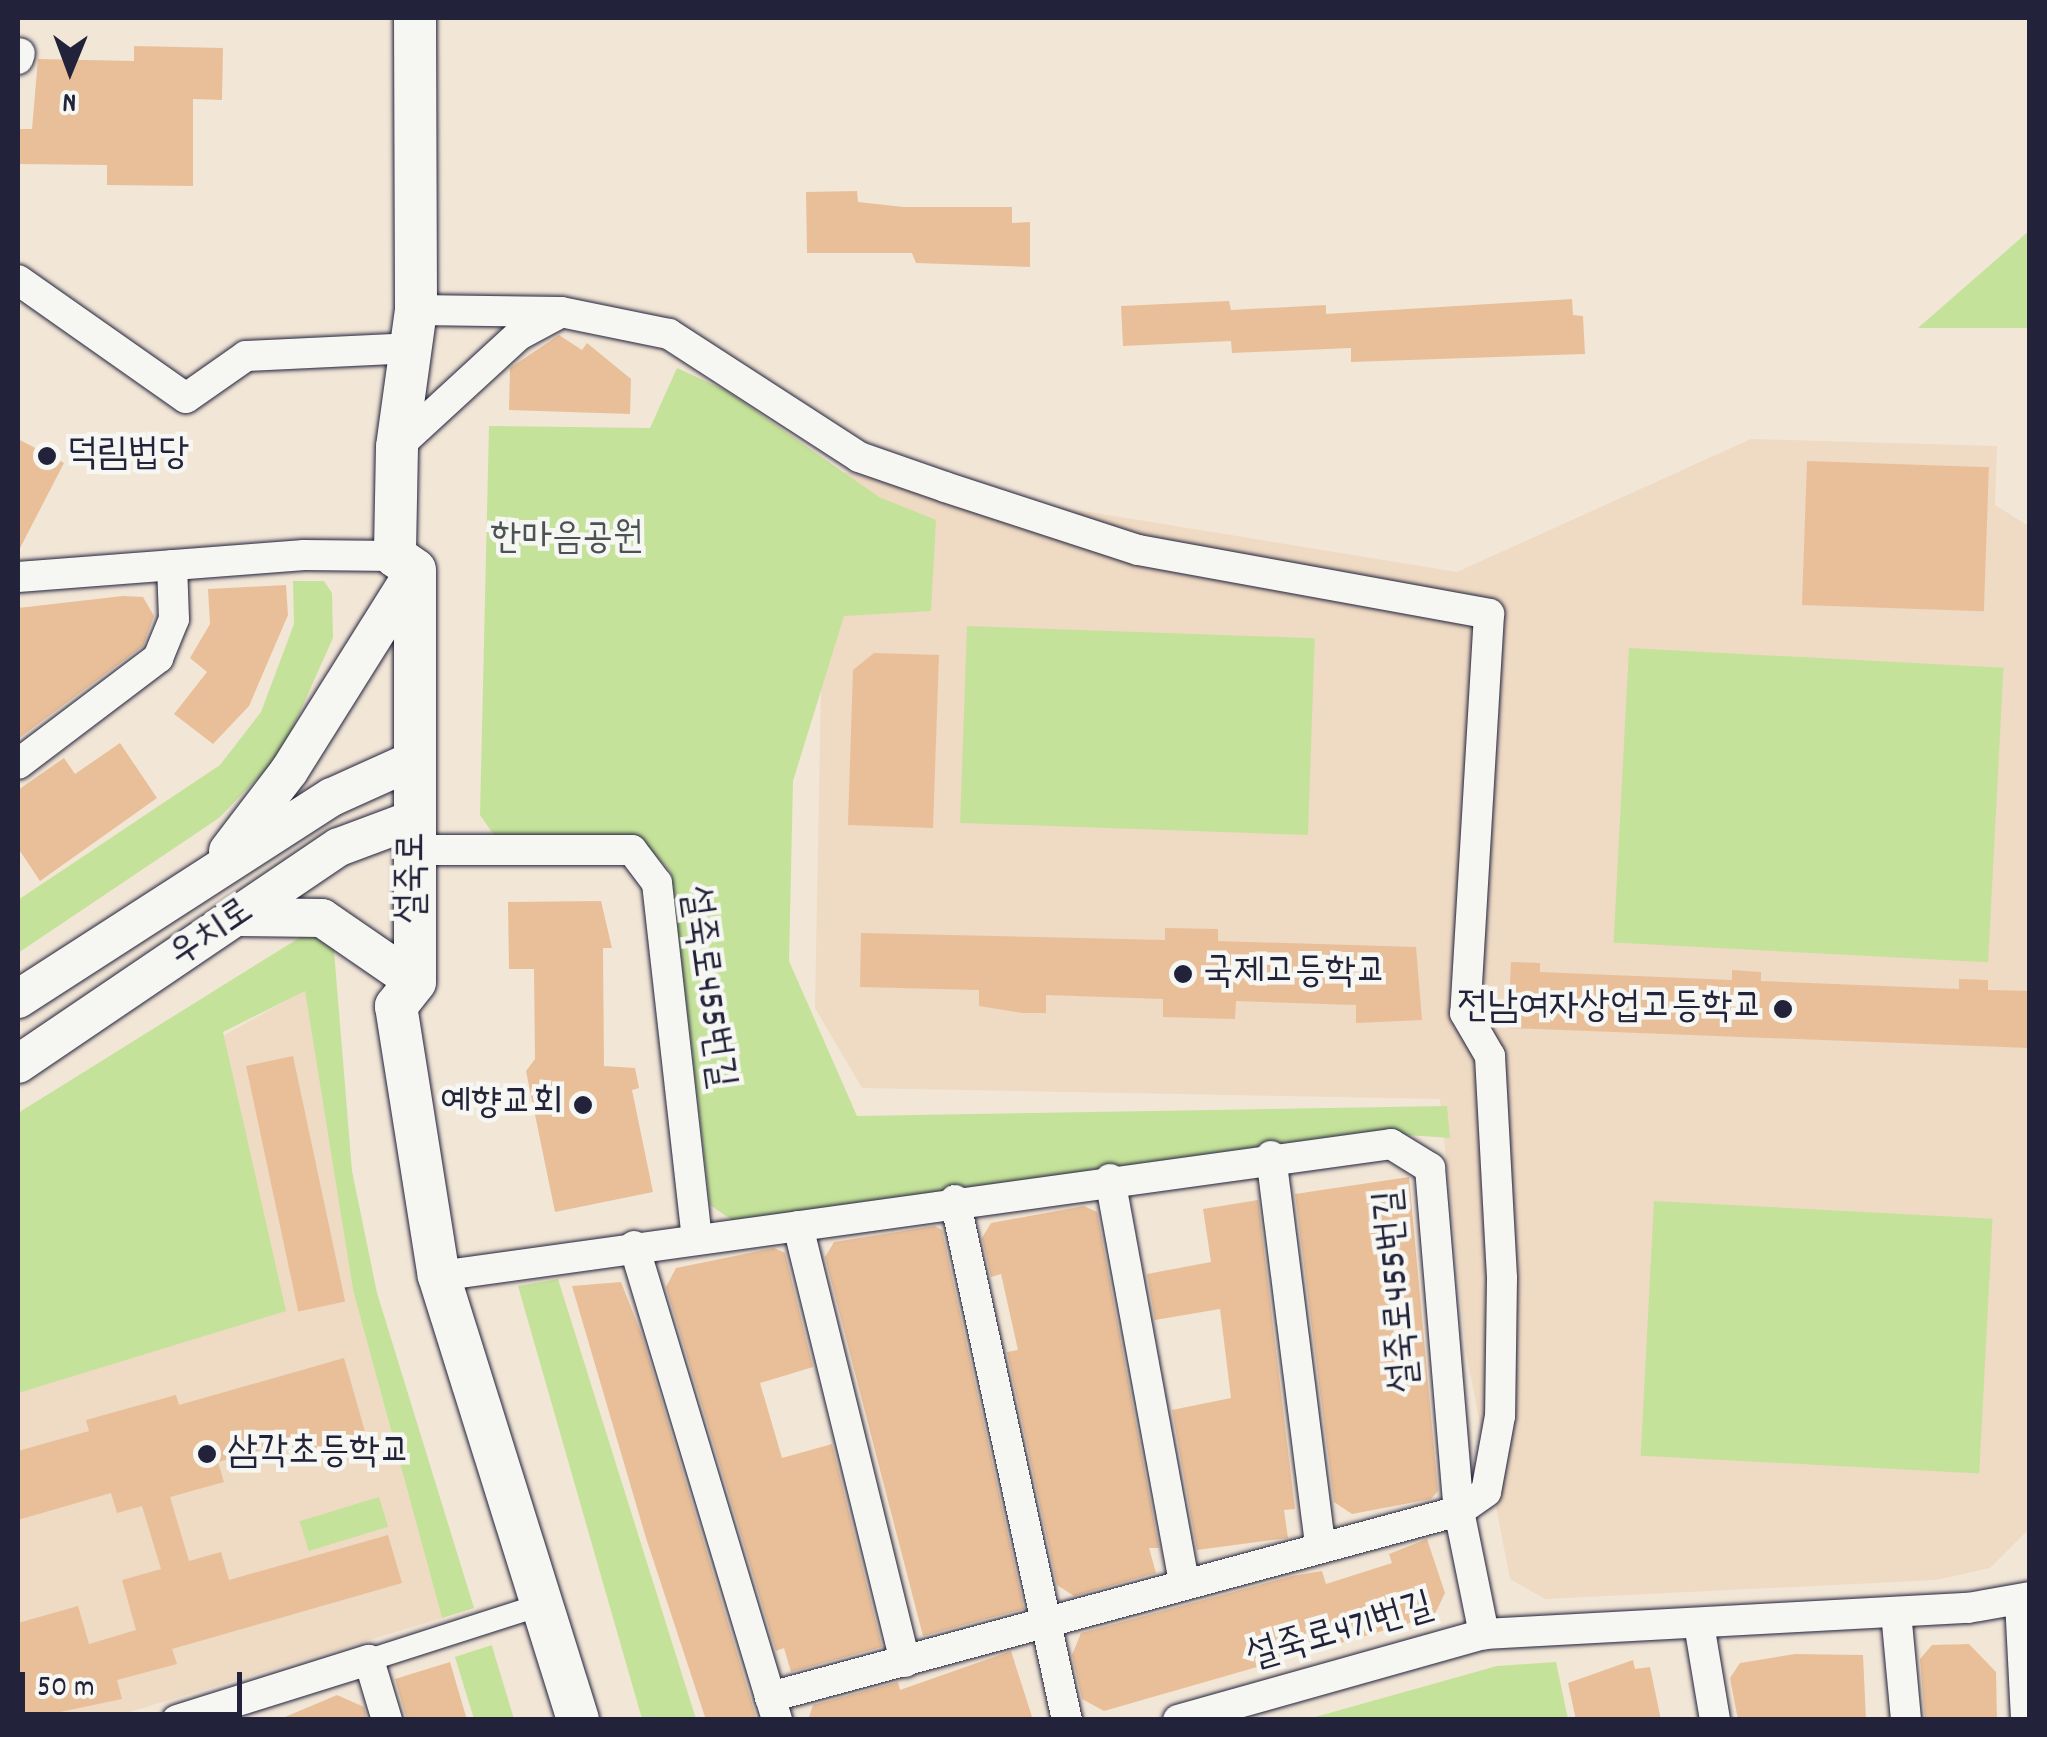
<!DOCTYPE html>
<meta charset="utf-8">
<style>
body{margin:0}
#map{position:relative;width:2047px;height:1737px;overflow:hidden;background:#f2e6d7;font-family:Dekko,"Poor Story",sans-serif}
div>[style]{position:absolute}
.built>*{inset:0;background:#efdac4}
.green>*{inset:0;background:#c5e29a;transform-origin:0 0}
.building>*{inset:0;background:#e9bf99;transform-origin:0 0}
.roads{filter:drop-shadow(0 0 2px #22223b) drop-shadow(0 0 2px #22223b)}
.pedestrian>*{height:22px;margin:-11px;padding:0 11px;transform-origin:11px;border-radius:11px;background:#f6f6f2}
.minor>*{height:30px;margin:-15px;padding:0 15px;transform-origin:15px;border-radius:15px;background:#f6f6f2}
.tertiary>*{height:38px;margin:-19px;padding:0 19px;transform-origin:19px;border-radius:19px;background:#f6f6f2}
.secondary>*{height:42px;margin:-21px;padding:0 21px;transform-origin:21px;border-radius:21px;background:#f6f6f2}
.dots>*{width:28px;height:28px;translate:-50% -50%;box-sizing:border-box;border:5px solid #f6f6f2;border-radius:50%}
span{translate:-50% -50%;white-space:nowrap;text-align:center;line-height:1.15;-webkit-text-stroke:9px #f6f6f2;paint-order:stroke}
.poi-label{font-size:38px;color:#22223b}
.left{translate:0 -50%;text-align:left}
.right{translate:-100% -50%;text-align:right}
.park-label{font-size:38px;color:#4b5253}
.street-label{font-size:38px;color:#22223b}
.frame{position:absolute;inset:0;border:20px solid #22223b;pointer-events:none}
.north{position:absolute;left:20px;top:20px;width:100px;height:100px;-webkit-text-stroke:8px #f6f6f2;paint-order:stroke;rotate:181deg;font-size:28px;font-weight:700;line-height:40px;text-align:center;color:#22223b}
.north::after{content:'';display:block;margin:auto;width:35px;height:45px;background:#22223b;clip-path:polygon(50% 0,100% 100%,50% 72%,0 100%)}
.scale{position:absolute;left:20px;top:1672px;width:222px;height:45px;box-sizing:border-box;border:5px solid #22223b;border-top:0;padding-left:12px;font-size:30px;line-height:35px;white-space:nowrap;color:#22223b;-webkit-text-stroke:8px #f6f6f2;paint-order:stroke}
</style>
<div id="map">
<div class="built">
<div style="clip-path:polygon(1751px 439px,1997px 446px,1995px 505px,2030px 527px,2029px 1529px,1990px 1568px,1936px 1580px,1545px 1599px,1510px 1579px,1466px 1352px,1440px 1099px,862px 1088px,815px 1008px,825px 469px,1457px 572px)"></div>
<div style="clip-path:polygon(305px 990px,353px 1290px,442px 1618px,106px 1719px,18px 1719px,18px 1151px)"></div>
</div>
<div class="green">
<div style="clip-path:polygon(2029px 231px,2029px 328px,1918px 328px)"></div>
<div style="clip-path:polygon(677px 368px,727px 391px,879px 497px,936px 520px,931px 611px,844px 616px,793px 781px,789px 961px,857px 1116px,1447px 1106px,1450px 1138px,1364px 1132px,732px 1220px,710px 1205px,671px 872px,638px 836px,494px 835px,480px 815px,489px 426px,650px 428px)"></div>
<div style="clip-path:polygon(293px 581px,324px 581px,332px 593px,333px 638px,281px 754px,219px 818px,18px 953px,18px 900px,220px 765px,261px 712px,294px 624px)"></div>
<div style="left:967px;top:626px;width:348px;height:197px;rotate:2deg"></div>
<div style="left:1629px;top:648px;width:375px;height:295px;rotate:3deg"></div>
<div style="clip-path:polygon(332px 926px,352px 1171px,377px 1293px,474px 1608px,442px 1618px,353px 1290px,305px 991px,223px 1032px,286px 1311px,18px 1393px,18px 1113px,304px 935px)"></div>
<div style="left:1654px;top:1201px;width:339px;height:255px;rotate:3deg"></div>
<div style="clip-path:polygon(558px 1279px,696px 1719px,642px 1719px,518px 1286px)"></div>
<div style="left:379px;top:1497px;width:31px;height:83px;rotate:73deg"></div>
<div style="clip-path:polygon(492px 1645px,492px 1646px,514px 1719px,474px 1719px,455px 1657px)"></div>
<div style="clip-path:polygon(1556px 1662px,1568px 1719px,1308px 1719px,1497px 1666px)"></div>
</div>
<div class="building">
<div style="clip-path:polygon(134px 46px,223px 48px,222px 100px,193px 99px,193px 186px,107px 185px,107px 165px,18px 164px,18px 129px,32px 129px,38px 59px,134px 61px)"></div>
<div style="clip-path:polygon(857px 191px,858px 202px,904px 207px,1012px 207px,1012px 223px,1030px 222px,1030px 267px,916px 263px,912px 253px,807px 253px,806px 192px)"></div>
<div style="clip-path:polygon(1572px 299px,1573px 315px,1583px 316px,1585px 354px,1351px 362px,1351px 348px,1232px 353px,1231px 341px,1123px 346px,1121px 306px,1229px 301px,1231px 310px,1326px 305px,1326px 314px)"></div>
<div style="clip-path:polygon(559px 335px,582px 350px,587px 343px,631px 379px,630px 414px,509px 410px,510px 368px)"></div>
<div style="clip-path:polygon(18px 439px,64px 463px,18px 552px)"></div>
<div style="left:1807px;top:461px;width:182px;height:144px;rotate:2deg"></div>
<div style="clip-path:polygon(286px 585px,288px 615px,249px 706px,213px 744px,174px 714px,207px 672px,190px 658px,210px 624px,208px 589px)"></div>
<div style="clip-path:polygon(123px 596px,143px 597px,154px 616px,143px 646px,18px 739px,18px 608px)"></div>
<div style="clip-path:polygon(874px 653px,939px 655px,933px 828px,848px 825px,853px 670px)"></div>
<div style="clip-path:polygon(120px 743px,157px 798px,40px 881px,18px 848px,18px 790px,64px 758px,75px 774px)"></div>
<div style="clip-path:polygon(601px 901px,612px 948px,603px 948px,604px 1066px,635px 1068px,639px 1088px,632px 1090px,653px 1192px,555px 1212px,526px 1071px,535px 1059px,534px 969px,509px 969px,508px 902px)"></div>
<div style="clip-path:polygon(1165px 928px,1218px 929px,1218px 941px,1416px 947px,1422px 1020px,1356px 1023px,1356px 1005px,1236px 1001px,1235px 1019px,1163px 1017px,1163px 999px,1046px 995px,1046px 1013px,1023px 1013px,979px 1006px,979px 990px,860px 987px,861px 933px,1165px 940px)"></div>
<div style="clip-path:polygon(1511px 962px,1540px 963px,1540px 972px,1732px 980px,1732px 970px,1761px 972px,1761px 981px,1959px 989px,1959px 979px,1988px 980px,1988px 990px,2030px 991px,2030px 1048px,1508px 1028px)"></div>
<div style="left:293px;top:1056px;width:251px;height:48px;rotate:78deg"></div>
<div style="clip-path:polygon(1409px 1177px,1438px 1491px,1431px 1499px,1352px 1514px,1334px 1502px,1295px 1194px)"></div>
<div style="clip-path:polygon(1258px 1200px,1295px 1509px,1284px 1510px,1288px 1538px,1197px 1550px,1172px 1410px,1231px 1398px,1220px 1309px,1155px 1320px,1147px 1274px,1211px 1262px,1203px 1209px)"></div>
<div style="clip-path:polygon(1084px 1206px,1097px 1212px,1159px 1548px,1149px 1548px,1156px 1573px,1074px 1596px,1057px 1585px,1007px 1352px,1018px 1350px,1001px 1274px,991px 1277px,982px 1238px,991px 1223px)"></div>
<div style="clip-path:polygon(935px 1226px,942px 1230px,1024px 1609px,923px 1636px,825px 1257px,834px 1242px)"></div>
<div style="clip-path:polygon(774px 1248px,785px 1253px,813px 1367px,760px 1383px,782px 1458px,832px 1444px,882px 1647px,791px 1672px,784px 1648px,776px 1651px,666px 1287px,676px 1268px)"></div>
<div style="clip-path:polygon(621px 1282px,641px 1333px,757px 1720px,706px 1720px,646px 1538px,572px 1286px)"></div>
<div style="clip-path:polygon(344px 1358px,368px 1442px,294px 1463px,288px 1442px,218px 1462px,224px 1482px,170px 1497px,189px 1561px,221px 1552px,229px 1580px,388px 1535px,402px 1583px,172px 1649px,177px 1664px,117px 1680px,122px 1699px,22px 1720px,18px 1623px,78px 1606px,89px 1644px,136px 1630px,122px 1580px,161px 1569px,142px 1506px,117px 1513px,111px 1493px,18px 1520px,18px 1451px,89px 1431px,86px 1420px,176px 1395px,179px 1405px)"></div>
<div style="clip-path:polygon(1427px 1539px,1445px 1593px,1434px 1616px,1104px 1711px,1082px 1699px,1072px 1655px,1081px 1633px,1292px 1576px,1322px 1571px,1326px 1584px,1392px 1563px,1389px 1554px)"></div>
<div style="clip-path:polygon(1969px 1644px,1996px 1672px,1997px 1720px,1925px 1720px,1920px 1659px,1932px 1645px)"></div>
<div style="clip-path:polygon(1011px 1651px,1033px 1720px,808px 1720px,813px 1705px,898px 1682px,900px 1690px)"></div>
<div style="clip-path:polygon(1795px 1654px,1863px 1655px,1866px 1720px,1738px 1720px,1730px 1678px,1740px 1663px)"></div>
<div style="clip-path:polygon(1633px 1660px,1635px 1669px,1650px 1667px,1661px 1720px,1576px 1720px,1568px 1683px)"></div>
<div style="clip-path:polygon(450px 1662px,467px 1720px,407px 1720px,395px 1679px)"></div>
<div style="clip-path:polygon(337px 1695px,364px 1707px,367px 1720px,278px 1720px)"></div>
</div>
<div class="roads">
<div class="pedestrian">
<div style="left:369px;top:1660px;width:183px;rotate:-17.8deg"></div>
</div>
<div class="minor">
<div style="left:18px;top:59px;width:6px;rotate:-72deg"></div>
<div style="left:18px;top:280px;width:205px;rotate:35.1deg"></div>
<div style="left:186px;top:398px;width:73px;rotate:-35deg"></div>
<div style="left:246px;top:356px;width:169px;rotate:-2.7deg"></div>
<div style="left:416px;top:310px;width:145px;rotate:0.8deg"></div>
<div style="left:561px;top:312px;width:110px;rotate:11.5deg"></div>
<div style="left:669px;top:334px;width:226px;rotate:32.9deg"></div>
<div style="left:859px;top:457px;width:91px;rotate:19.2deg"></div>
<div style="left:945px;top:487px;width:203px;rotate:18.1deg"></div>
<div style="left:1138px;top:550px;width:357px;rotate:10.3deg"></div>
<div style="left:1489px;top:614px;width:400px;rotate:93.4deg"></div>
<div style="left:1465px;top:1013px;width:50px;rotate:59.8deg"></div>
<div style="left:1490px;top:1056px;width:222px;rotate:86.9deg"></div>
<div style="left:1502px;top:1278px;width:138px;rotate:90.8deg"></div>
<div style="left:1500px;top:1416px;width:77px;rotate:100.4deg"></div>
<div style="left:1486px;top:1492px;width:33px;rotate:145deg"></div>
<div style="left:1459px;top:1511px;width:714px;rotate:164.89deg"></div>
<div style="left:397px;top:447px;width:166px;rotate:-42.6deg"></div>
<div style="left:519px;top:335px;width:47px;rotate:-28.2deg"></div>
<div style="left:18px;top:577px;width:287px;rotate:-4.4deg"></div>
<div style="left:304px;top:555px;width:91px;rotate:0.6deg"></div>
<div style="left:18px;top:764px;width:176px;rotate:-37.1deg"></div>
<div style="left:158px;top:658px;width:42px;rotate:-67.7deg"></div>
<div style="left:174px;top:619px;width:54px;rotate:-92.1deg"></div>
<div style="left:413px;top:850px;width:219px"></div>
<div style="left:632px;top:850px;width:41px;rotate:52.9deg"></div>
<div style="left:657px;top:883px;width:357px;rotate:83.6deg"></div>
<div style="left:1271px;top:1156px;width:390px;rotate:82.8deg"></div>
<div style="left:1110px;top:1179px;width:409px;rotate:79.6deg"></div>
<div style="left:955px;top:1200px;width:532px;rotate:77.85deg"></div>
<div style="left:798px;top:1226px;width:449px;rotate:76.2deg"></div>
<div style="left:634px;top:1246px;width:495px;rotate:73.2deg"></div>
<div style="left:439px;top:1276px;width:961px;rotate:-7.89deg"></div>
<div style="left:1391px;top:1144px;width:46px;rotate:31.6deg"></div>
<div style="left:1430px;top:1168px;width:344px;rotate:85.2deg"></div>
<div style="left:1459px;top:1511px;width:126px;rotate:78.5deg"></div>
<div style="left:2020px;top:1600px;width:120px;rotate:87.1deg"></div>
<div style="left:1896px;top:1612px;width:108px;rotate:84.7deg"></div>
<div style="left:1699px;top:1624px;width:97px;rotate:80.5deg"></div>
<div style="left:177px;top:1720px;width:201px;rotate:-17.4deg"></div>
<div style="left:369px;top:1660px;width:63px;rotate:73.3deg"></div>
<div style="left:1178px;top:1720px;width:318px;rotate:-15.7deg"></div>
<div style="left:1484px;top:1634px;width:485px;rotate:-3.1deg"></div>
<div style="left:1968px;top:1608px;width:63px;rotate:-10.1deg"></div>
</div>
<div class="tertiary">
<div style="left:228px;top:851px;width:101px;rotate:-52.7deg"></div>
<div style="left:289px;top:771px;width:237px;rotate:-57.9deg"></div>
<div style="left:239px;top:917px;width:83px;rotate:0.7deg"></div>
<div style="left:322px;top:918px;width:113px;rotate:34.5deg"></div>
<div style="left:18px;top:999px;width:373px;rotate:-32.8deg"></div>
<div style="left:332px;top:797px;width:90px;rotate:-24.3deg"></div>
<div style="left:18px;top:1064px;width:387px;rotate:-34.1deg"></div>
<div style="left:339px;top:847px;width:80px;rotate:-20.5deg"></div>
</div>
<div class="secondary">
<div style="left:415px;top:18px;width:292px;rotate:89.8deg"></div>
<div style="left:416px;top:310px;width:138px;rotate:97.9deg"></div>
<div style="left:397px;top:447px;width:109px;rotate:91.1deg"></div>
<div style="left:395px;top:556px;width:24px;rotate:35deg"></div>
<div style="left:415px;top:570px;width:412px;rotate:90deg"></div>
<div style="left:415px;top:982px;width:31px;rotate:128deg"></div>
<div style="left:396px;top:1006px;width:273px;rotate:81deg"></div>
<div style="left:439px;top:1276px;width:465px;rotate:72.6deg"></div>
</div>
</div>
<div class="dots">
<div style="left:47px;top:456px;background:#22223b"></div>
<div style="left:1183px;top:974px;background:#22223b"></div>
<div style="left:1783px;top:1009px;background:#22223b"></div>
<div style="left:583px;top:1105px;background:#22223b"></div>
<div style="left:207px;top:1454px;background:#22223b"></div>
</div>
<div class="poi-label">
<span class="left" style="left:67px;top:456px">덕림법당</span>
<span class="left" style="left:1203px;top:974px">국제고등학교</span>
<span class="right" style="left:1763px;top:1009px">전남여자상업고등학교</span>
<span class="right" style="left:563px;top:1105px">예향교회</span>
<span class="left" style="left:227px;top:1454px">삼각초등학교</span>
</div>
<div class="park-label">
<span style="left:567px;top:540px">한마음공원</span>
</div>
<div class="street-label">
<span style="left:414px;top:878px;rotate:-90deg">설죽로</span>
<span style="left:212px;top:934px;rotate:-34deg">우치로</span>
<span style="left:706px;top:987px;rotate:82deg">설죽로455번길</span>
<span style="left:1399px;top:1291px;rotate:-95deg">설죽로455번길</span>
<span style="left:1340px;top:1633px;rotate:-16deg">설죽로471번길</span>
</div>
<div class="frame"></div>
<div class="north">N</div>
<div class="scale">50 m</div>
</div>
